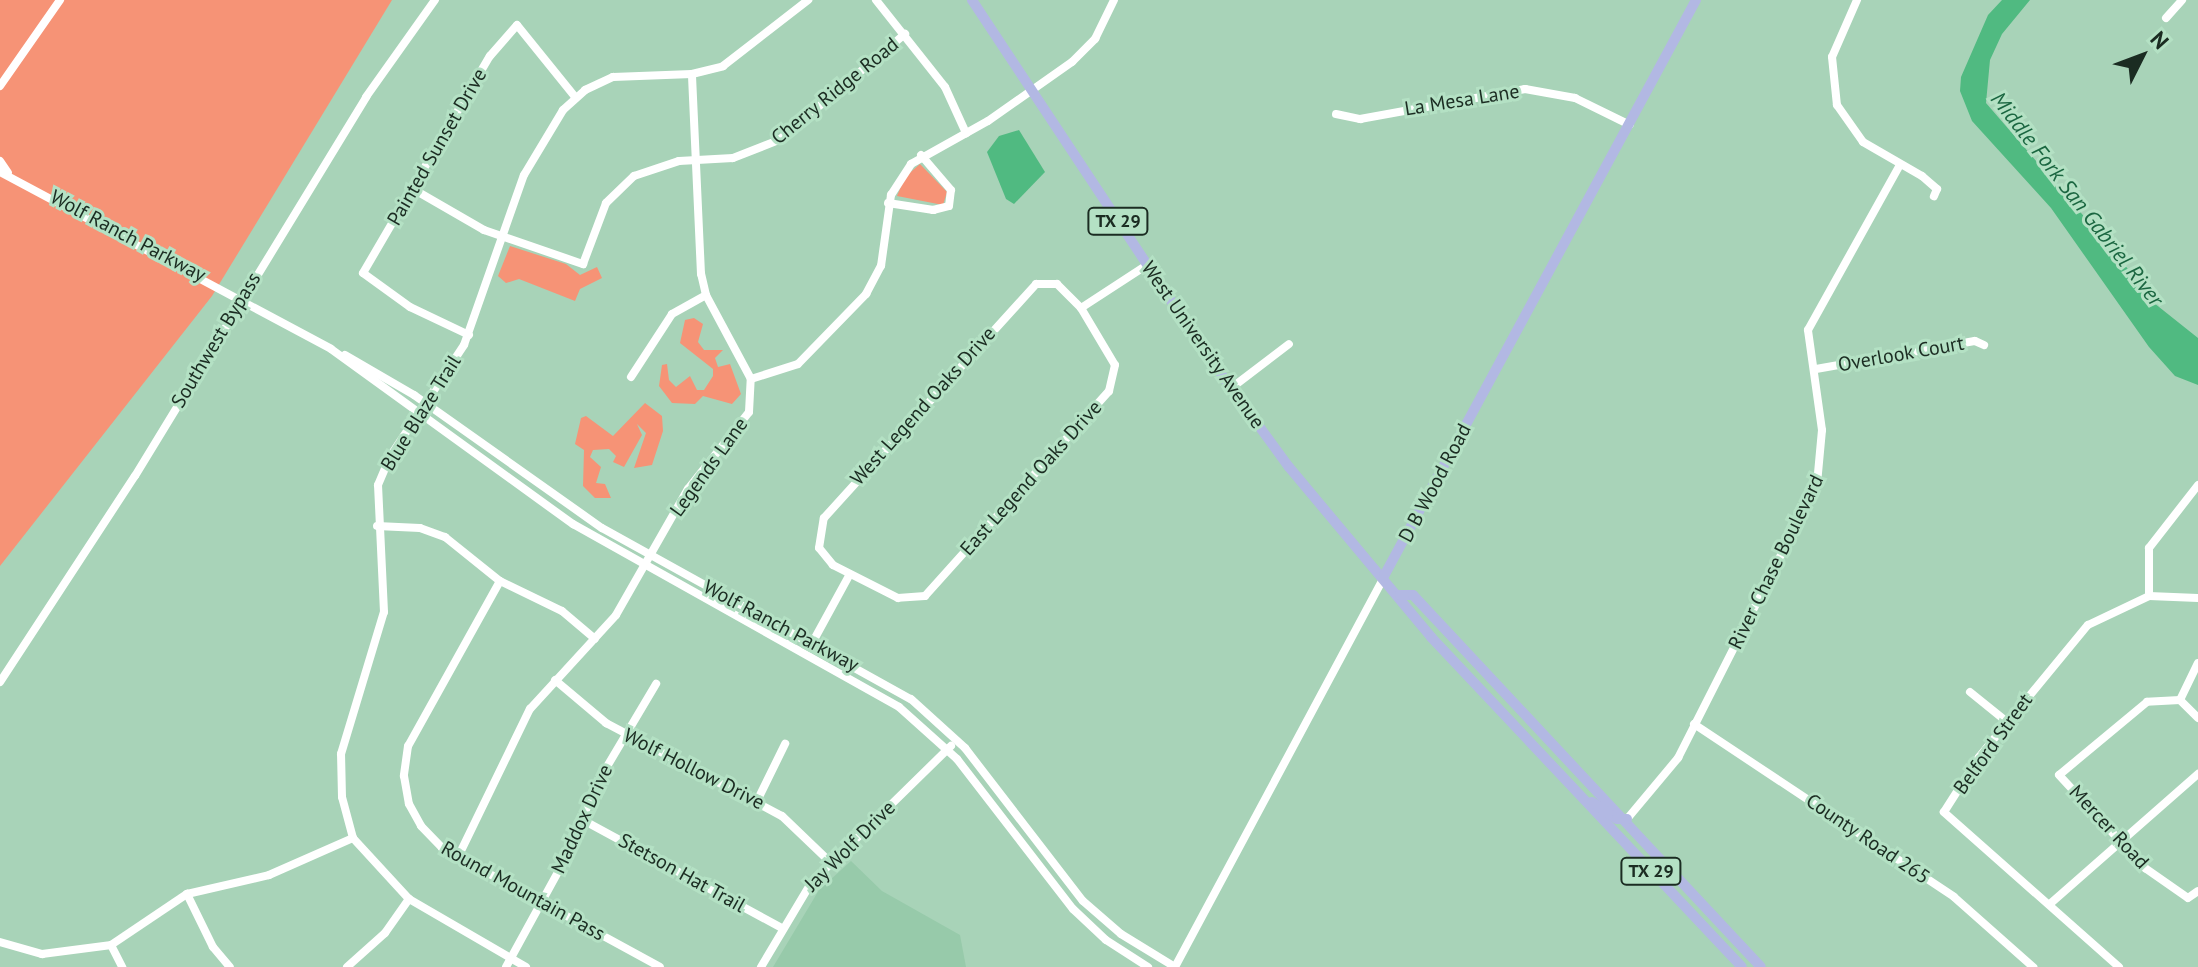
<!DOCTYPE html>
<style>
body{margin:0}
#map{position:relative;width:2198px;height:967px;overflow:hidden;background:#a8d3b8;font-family:"PT Sans",sans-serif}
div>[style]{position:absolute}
.built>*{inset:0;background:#97caaa}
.green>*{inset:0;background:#f69376}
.water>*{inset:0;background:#50ba81}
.minor>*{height:8px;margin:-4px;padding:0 4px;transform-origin:4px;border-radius:4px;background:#fff}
.major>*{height:10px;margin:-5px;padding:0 5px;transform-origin:5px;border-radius:5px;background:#b2b8e3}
span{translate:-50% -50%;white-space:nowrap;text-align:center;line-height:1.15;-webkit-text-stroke:6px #b4e1c4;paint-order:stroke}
.shield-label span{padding:2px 6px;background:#b4e1c4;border:2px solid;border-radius:6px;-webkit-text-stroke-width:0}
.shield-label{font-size:18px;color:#1b2c22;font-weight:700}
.street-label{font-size:20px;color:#1b2c22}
.water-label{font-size:22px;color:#1b6741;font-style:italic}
.north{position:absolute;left:2102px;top:16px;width:80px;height:80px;-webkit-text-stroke:6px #b4e1c4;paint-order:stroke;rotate:48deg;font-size:22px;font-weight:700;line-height:32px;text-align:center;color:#1b2c22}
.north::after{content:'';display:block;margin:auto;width:28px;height:36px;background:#1b2c22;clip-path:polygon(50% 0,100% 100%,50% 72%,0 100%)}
</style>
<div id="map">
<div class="built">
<div style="clip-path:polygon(851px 861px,882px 891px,960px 935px,966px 967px,773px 967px,819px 890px)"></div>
</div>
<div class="green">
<div style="clip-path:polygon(0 0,392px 0,212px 296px,0 566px)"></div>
<div style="clip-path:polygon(920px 164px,947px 192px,943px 205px,897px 196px,905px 177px)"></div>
<div style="clip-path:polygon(510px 246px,566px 264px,580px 275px,597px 267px,602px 278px,580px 289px,575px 301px,519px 279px,506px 283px,498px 276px)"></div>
<div style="clip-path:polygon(694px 318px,703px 324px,698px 342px,704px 350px,723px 350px,715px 358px,718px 367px,730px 364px,741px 394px,732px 404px,703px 396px,695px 404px,672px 403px,659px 386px,662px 365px,667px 364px,669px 380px,676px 387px,690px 376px,697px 390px,704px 390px,713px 376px,713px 369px,680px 343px,685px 320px)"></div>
<div style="clip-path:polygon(645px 403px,662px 416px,663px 431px,652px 465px,634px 468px,646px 433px,637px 424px,642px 435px,624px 467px,613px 462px,616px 456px,609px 449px,593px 450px,590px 457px,601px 467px,596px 483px,605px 484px,611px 498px,595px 498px,583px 486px,584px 450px,575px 444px,581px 418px,586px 416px,613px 436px)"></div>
</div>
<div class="water">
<div style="clip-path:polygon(2002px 0,2030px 0,2002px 34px,1990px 60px,1986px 103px,2120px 258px,2149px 299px,2198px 338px,2198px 385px,2175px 376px,2149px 347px,2051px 208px,1972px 121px,1960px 91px,1961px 77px,1988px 15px)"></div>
<div style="clip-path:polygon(1019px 130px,1045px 172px,1014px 204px,1006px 199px,987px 152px,999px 136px)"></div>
</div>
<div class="minor">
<div style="left:876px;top:0;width:111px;rotate:51.6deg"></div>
<div style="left:945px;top:87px;width:51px;rotate:65.5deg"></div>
<div style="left:1857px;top:0;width:62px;rotate:113.7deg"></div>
<div style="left:1832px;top:57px;width:48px;rotate:84.1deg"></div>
<div style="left:1837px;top:105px;width:45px;rotate:54.9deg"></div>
<div style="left:1863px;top:142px;width:68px;rotate:30deg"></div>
<div style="left:1922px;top:176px;width:20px;rotate:41deg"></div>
<div style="left:1937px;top:189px;width:8px;rotate:113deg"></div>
<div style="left:2166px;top:18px;width:24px;rotate:-48deg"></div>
<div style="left:0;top:86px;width:105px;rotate:-55.1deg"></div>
<div style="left:1336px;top:114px;width:25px;rotate:12deg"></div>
<div style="left:1360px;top:119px;width:168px;rotate:-10.3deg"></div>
<div style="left:1525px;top:89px;width:51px;rotate:10.2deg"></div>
<div style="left:1575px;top:98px;width:61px;rotate:26.1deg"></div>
<div style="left:0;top:161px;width:14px;rotate:56deg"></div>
<div style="left:0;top:172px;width:375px;rotate:28.1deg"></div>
<div style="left:331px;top:349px;width:299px;rotate:35.9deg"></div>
<div style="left:573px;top:524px;width:374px;rotate:29.3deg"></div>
<div style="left:899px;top:707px;width:78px;rotate:41.9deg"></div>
<div style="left:957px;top:759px;width:190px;rotate:52.3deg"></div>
<div style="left:1073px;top:909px;width:45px;rotate:43.2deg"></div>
<div style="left:1106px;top:940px;width:50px;rotate:32.7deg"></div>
<div style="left:413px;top:189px;width:82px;rotate:30deg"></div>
<div style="left:484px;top:230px;width:105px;rotate:19deg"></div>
<div style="left:583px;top:264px;width:65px;rotate:-69.3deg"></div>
<div style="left:606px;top:203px;width:39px;rotate:-44deg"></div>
<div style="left:634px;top:176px;width:47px;rotate:-18.4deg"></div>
<div style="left:679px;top:161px;width:54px;rotate:-3.2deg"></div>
<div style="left:733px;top:158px;width:49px;rotate:-21.4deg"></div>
<div style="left:779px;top:140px;width:165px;rotate:-40.1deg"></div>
<div style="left:888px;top:203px;width:46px;rotate:8.8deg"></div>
<div style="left:933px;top:210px;width:16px;rotate:-14deg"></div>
<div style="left:949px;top:206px;width:16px;rotate:-83deg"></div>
<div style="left:951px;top:190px;width:46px;rotate:-130.6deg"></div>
<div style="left:1036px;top:284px;width:21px"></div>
<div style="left:1057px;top:284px;width:34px;rotate:45deg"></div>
<div style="left:1081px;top:308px;width:66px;rotate:59.2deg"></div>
<div style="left:1115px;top:365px;width:27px;rotate:103deg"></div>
<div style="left:1109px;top:391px;width:275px;rotate:131.9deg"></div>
<div style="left:925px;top:596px;width:27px;rotate:176deg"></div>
<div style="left:898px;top:598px;width:73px;rotate:-153.1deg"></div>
<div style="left:833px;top:565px;width:22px;rotate:-129deg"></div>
<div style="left:819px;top:548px;width:30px;rotate:-81deg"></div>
<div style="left:824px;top:518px;width:316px;rotate:-47.8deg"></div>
<div style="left:1081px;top:308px;width:79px;rotate:-33.1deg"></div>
<div style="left:469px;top:335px;width:65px;rotate:-154.6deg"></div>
<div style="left:410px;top:307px;width:58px;rotate:-144.1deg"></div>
<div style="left:363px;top:273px;width:251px;rotate:-59.7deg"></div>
<div style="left:490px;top:56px;width:41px;rotate:-48.9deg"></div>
<div style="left:517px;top:25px;width:92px;rotate:51.1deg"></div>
<div style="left:345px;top:355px;width:80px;rotate:30.1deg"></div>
<div style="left:414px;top:395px;width:230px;rotate:35.3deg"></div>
<div style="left:602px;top:528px;width:353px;rotate:29deg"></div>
<div style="left:911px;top:699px;width:73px;rotate:42.2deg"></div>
<div style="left:965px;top:748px;width:193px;rotate:52.4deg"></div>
<div style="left:1083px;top:901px;width:50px;rotate:41deg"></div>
<div style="left:1121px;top:934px;width:63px;rotate:31.4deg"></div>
<div style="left:1816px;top:369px;width:161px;rotate:-10deg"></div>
<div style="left:1975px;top:341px;width:10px;rotate:24deg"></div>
<div style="left:631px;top:377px;width:75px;rotate:-56.9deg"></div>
<div style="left:672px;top:314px;width:39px;rotate:-29deg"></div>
<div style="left:751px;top:379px;width:49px;rotate:-17.7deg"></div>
<div style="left:798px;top:364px;width:98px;rotate:-45.8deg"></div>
<div style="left:866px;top:294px;width:32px;rotate:-62deg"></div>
<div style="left:881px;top:266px;width:72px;rotate:-82deg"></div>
<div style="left:891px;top:195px;width:37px;rotate:-57deg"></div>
<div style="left:911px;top:164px;width:88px;rotate:-29.2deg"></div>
<div style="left:988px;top:121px;width:103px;rotate:-35.1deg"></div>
<div style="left:1072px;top:62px;width:33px;rotate:-45deg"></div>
<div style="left:1095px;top:39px;width:43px;rotate:-64deg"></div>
<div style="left:1230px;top:389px;width:74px;rotate:-37.3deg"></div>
<div style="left:377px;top:526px;width:43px;rotate:2.7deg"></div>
<div style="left:420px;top:528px;width:27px;rotate:20deg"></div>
<div style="left:445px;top:537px;width:70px;rotate:38.7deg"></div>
<div style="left:500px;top:581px;width:69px;rotate:25.8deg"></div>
<div style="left:562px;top:611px;width:43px;rotate:40.3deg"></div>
<div style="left:500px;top:581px;width:189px;rotate:119.1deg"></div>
<div style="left:408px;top:746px;width:30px;rotate:98deg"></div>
<div style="left:404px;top:776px;width:28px;rotate:80deg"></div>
<div style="left:409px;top:804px;width:25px;rotate:61deg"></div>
<div style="left:421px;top:826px;width:30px;rotate:46deg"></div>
<div style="left:442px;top:848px;width:248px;rotate:28.6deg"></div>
<div style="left:2149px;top:596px;width:48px;rotate:-90deg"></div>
<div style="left:2149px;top:548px;width:80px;rotate:-52.1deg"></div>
<div style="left:810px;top:647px;width:83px;rotate:-61.3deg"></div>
<div style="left:555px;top:680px;width:67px;rotate:40.1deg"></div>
<div style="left:606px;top:723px;width:199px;rotate:27.9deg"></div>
<div style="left:782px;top:816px;width:66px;rotate:43.8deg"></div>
<div style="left:0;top:682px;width:246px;rotate:-56.8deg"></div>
<div style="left:135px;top:476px;width:444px;rotate:-58.6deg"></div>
<div style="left:366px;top:97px;width:119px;rotate:-54.6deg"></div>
<div style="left:1970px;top:692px;width:48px;rotate:39deg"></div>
<div style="left:2180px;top:700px;width:41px;rotate:-64.1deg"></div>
<div style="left:2198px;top:718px;width:25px;rotate:-135deg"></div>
<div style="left:2180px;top:700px;width:33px;rotate:177deg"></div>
<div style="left:2147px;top:702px;width:114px;rotate:140.3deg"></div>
<div style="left:2059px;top:775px;width:127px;rotate:47.2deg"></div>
<div style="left:2145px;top:868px;width:52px;rotate:34.9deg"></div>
<div style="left:2188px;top:898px;width:12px;rotate:-35deg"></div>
<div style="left:1694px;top:724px;width:312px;rotate:33.6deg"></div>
<div style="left:1954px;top:897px;width:106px;rotate:41.5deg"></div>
<div style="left:757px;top:801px;width:64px;rotate:-63.8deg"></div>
<div style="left:581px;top:819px;width:229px;rotate:28.5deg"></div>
<div style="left:1627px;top:819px;width:80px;rotate:-50.1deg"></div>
<div style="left:1678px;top:758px;width:307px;rotate:-63.1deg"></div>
<div style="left:1817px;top:484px;width:54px;rotate:-84.7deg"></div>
<div style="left:1822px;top:430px;width:101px;rotate:-98deg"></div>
<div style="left:1808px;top:330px;width:189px;rotate:-60.9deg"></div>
<div style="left:458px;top:857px;width:165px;rotate:-64.1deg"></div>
<div style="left:530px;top:709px;width:127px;rotate:-47.5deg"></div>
<div style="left:616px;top:615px;width:145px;rotate:-60.3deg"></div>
<div style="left:688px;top:489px;width:98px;rotate:-51.6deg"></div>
<div style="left:749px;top:412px;width:33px;rotate:-87deg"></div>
<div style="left:751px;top:379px;width:95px;rotate:-118.2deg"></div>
<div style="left:706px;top:295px;width:22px;rotate:-103deg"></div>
<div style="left:701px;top:274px;width:200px;rotate:-92.6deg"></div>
<div style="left:187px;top:894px;width:59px;rotate:63.9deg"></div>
<div style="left:213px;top:947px;width:26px;rotate:50deg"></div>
<div style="left:2051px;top:903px;width:196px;rotate:-41.3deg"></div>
<div style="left:0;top:942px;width:44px;rotate:15.9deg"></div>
<div style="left:42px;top:954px;width:70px;rotate:-7.4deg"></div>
<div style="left:111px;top:945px;width:92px;rotate:-33.9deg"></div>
<div style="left:187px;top:894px;width:84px;rotate:-13deg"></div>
<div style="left:269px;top:875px;width:92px;rotate:-23.8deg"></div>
<div style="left:111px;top:945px;width:25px;rotate:63deg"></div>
<div style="left:347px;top:967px;width:51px;rotate:-41.8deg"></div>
<div style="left:385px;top:933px;width:42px;rotate:-54.8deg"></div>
<div style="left:506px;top:967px;width:119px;rotate:-61.3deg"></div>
<div style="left:563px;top:863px;width:90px;rotate:-66.6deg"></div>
<div style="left:599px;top:780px;width:112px;rotate:-59.3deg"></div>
<div style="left:526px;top:967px;width:135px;rotate:-149.8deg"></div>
<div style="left:409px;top:899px;width:83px;rotate:-132.6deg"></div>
<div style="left:353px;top:838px;width:42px;rotate:-105deg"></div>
<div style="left:342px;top:797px;width:43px;rotate:-91.3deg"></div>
<div style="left:341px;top:754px;width:148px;rotate:-73.2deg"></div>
<div style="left:384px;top:612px;width:127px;rotate:-92.7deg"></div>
<div style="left:378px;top:485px;width:33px;rotate:-67deg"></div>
<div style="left:391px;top:455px;width:132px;rotate:-56.4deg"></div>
<div style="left:464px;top:345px;width:180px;rotate:-70.6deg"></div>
<div style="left:524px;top:175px;width:76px;rotate:-59deg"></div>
<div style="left:563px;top:110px;width:30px;rotate:-42deg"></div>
<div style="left:585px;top:90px;width:31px;rotate:-25deg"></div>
<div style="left:613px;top:77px;width:79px;rotate:-2.2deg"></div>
<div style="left:692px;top:74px;width:32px;rotate:-14deg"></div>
<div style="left:723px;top:66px;width:108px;rotate:-37.8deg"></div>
<div style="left:761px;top:967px;width:98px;rotate:-59.2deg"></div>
<div style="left:811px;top:883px;width:196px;rotate:-44.4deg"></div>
<div style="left:1175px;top:967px;width:442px;rotate:-61.8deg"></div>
<div style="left:2119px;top:967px;width:234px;rotate:-138.5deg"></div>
<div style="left:1944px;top:812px;width:65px;rotate:-57.5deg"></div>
<div style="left:1979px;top:757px;width:171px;rotate:-50.5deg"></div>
<div style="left:2088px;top:625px;width:68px;rotate:-25.4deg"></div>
<div style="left:2149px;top:596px;width:49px;rotate:2.3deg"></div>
</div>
<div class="major">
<div style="left:972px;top:0;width:422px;rotate:56.5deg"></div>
<div style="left:1205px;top:352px;width:142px;rotate:53.9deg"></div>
<div style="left:1289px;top:467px;width:222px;rotate:50.1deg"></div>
<div style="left:1431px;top:637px;width:453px;rotate:46.7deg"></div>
<div style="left:1384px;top:576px;width:655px;rotate:-61.56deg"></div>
<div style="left:1400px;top:595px;width:13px"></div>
<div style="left:1413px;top:595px;width:509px;rotate:46.91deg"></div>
<div style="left:1592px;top:802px;width:30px;rotate:34deg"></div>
<div style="left:1617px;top:819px;width:10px"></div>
</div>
<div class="shield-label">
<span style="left:1118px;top:221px">TX 29</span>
<span style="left:1651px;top:871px">TX 29</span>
</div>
<div class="street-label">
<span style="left:835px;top:91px;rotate:-39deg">Cherry Ridge Road</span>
<span style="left:1462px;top:100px;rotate:-9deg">La Mesa Lane</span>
<span style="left:437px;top:147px;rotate:-60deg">Painted Sunset Drive</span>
<span style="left:128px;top:236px;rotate:28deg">Wolf Ranch Parkway</span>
<span style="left:216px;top:340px;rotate:-59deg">Southwest Bypass</span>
<span style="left:1203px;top:345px;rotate:55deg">West University Avenue</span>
<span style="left:1901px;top:354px;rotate:-10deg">Overlook Court</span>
<span style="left:923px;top:406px;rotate:-48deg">West Legend Oaks Drive</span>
<span style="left:421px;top:413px;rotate:-58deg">Blue Blaze Trail</span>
<span style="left:709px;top:467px;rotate:-54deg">Legends Lane</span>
<span style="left:1031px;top:478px;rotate:-48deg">East Legend Oaks Drive</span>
<span style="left:1435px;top:483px;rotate:-62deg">D B Wood Road</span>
<span style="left:1776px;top:562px;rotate:-64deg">River Chase Boulevard</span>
<span style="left:781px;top:626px;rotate:28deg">Wolf Ranch Parkway</span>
<span style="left:1993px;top:744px;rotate:-54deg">Belford Street</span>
<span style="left:694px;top:769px;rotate:27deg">Wolf Hollow Drive</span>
<span style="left:582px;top:819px;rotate:-65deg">Maddox Drive</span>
<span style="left:2109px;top:827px;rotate:47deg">Mercer Road</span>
<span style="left:1868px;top:839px;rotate:34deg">County Road 265</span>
<span style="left:850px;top:846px;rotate:-45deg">Jay Wolf Drive</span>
<span style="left:682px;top:873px;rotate:29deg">Stetson Hat Trail</span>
<span style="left:523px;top:891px;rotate:29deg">Round Mountain Pass</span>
</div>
<div class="water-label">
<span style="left:2077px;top:199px;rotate:52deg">Middle Fork San Gabriel River</span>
</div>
<div class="north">N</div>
</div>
